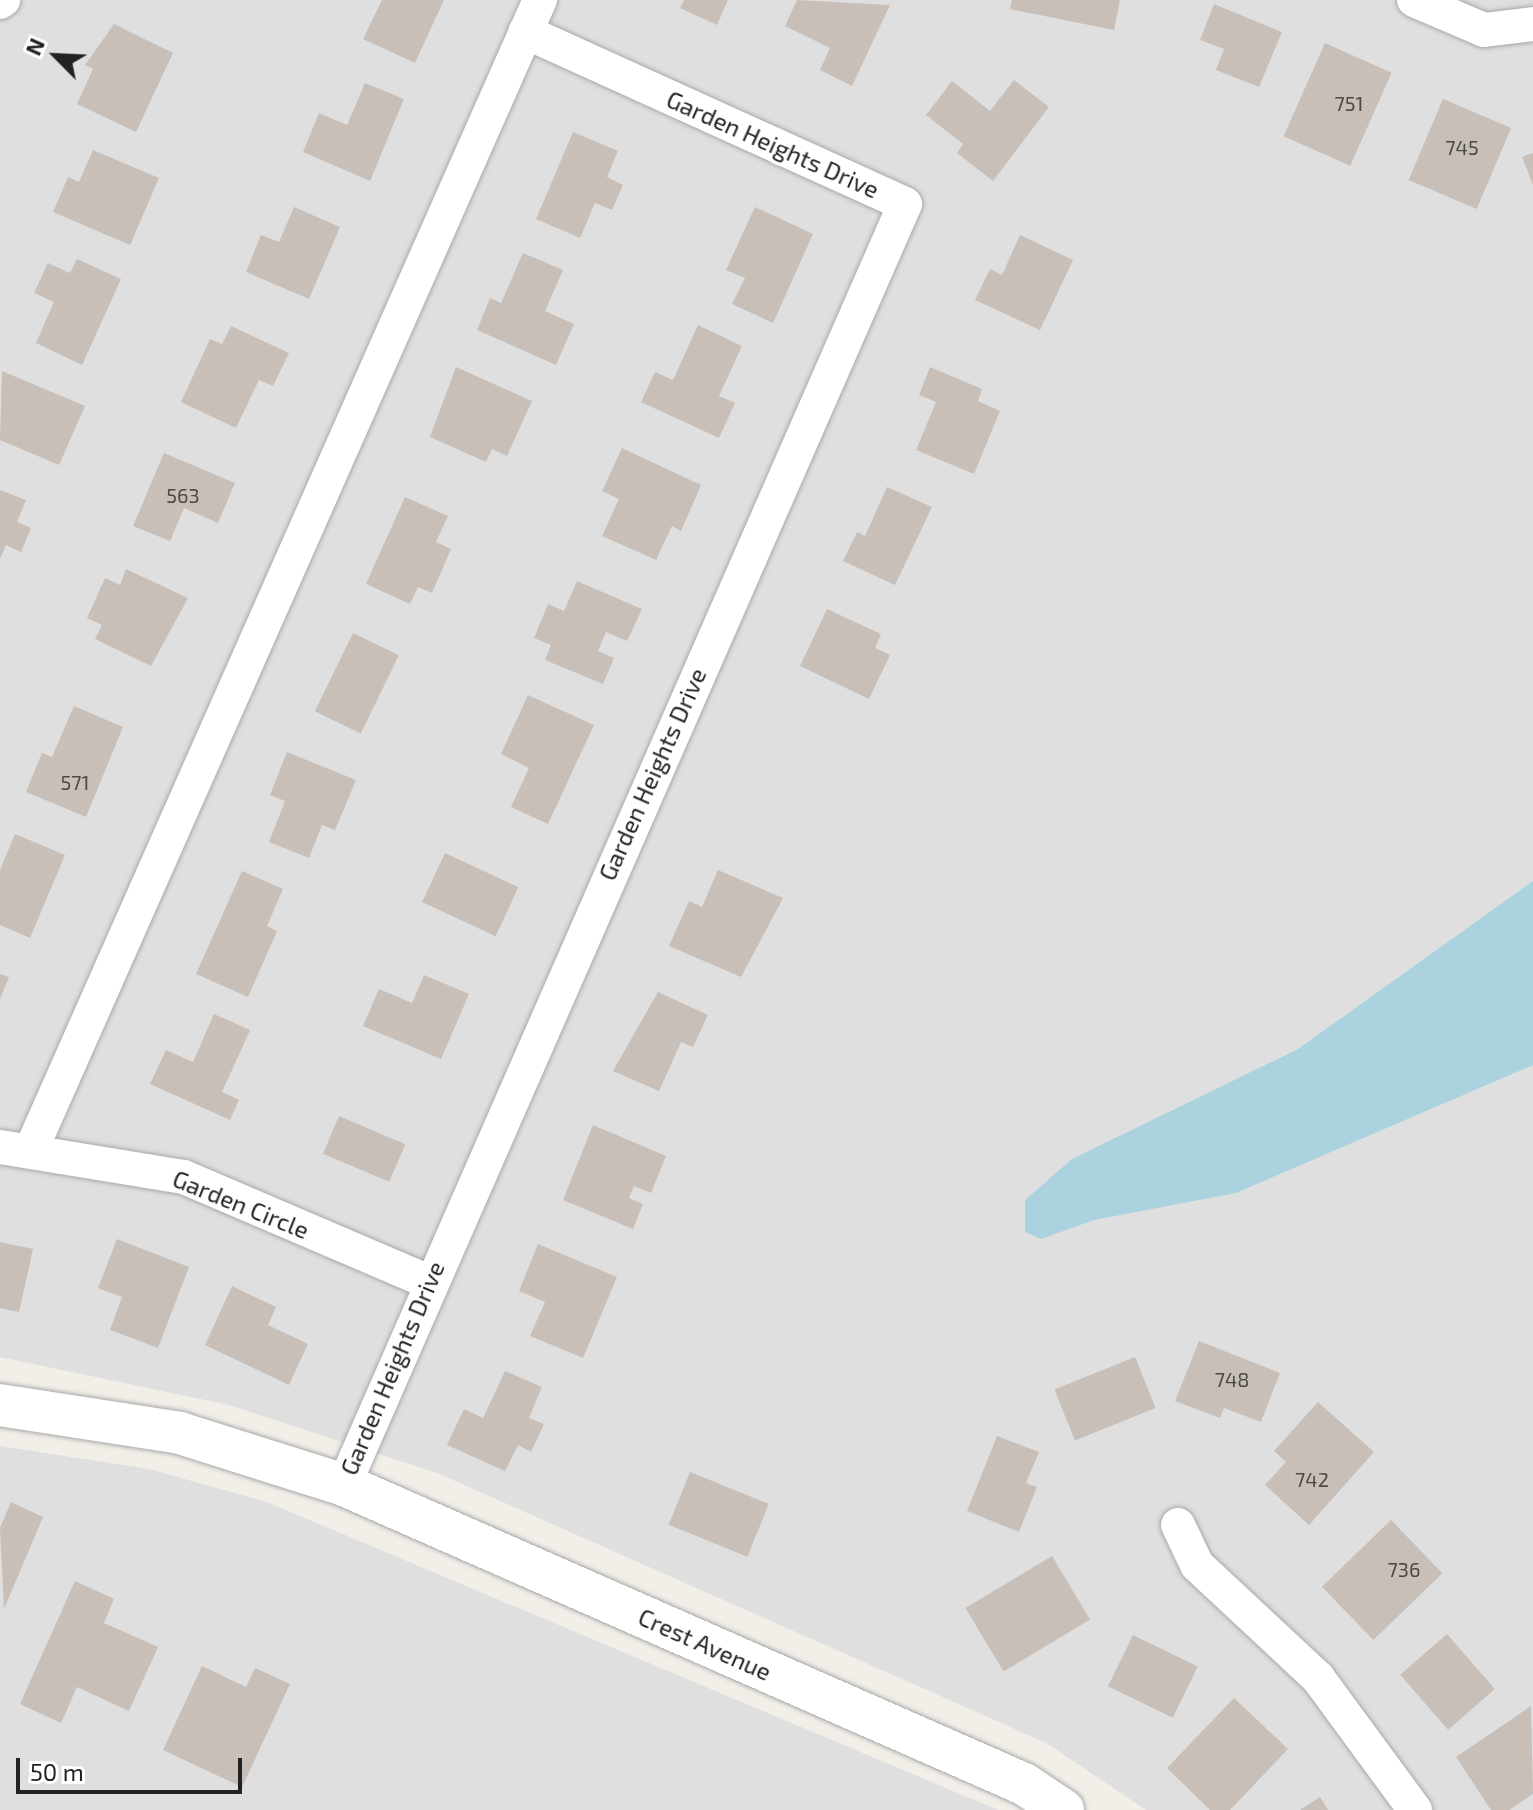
<!DOCTYPE html>
<style>
body{margin:0}
#map{position:relative;width:1533px;height:1810px;overflow:hidden;background:#f2efe9;font-family:"Exo 2",sans-serif}
div>[style]{position:absolute}
.residential>*{inset:0;background:#e0dfdf}
.water>*{inset:0;background:#aad3df}
.building>*{inset:0;background:#c7bfb8;transform-origin:0 0}
.roads{filter:drop-shadow(0 0 2px #a9a9a9) drop-shadow(0 0 2px #a9a9a9)}
.minor>*{height:34px;margin:-17px;padding:0 17px;transform-origin:17px;border-radius:17px;background:#fff}
.tertiary>*{height:42px;margin:-21px;padding:0 21px;transform-origin:21px;border-radius:21px;background:#fff}
span{translate:-50% -50%;white-space:nowrap;text-align:center;line-height:1.15;-webkit-text-stroke:7px #fff;paint-order:stroke}
.number-label{font-size:20px;color:#4b4948}
.number-label span{-webkit-text-stroke-width:0}
.street-label{font-size:24px;color:#222}
.north{position:absolute;left:16px;top:16px;width:80px;height:80px;-webkit-text-stroke:6px #fff;paint-order:stroke;rotate:294deg;font-size:22px;font-weight:700;line-height:32px;text-align:center;color:#222}
.north::after{content:'';display:block;margin:auto;width:28px;height:36px;background:#222;clip-path:polygon(50% 0,100% 100%,50% 72%,0 100%)}
.scale{position:absolute;left:16px;top:1758px;width:226px;height:36px;box-sizing:border-box;border:4px solid #222;border-top:0;padding-left:10px;font-size:24px;line-height:28px;white-space:nowrap;color:#222;-webkit-text-stroke:6px #fff;paint-order:stroke}
</style>
<div id="map">
<div class="residential">
<div style="clip-path:polygon(0 0,1533px 0,1533px 1810px,1146px 1810px,1046px 1743px,437px 1473px,229px 1405px,0 1357px)"></div>
<div style="clip-path:polygon(0 1446px,149px 1469px,267px 1502px,998px 1810px,0 1810px)"></div>
</div>
<div class="water">
<div style="clip-path:polygon(1533px 881px,1533px 1065px,1236px 1193px,1094px 1220px,1041px 1239px,1025px 1232px,1025px 1200px,1072px 1159px,1298px 1049px)"></div>
</div>
<div class="building">
<div style="clip-path:polygon(382px 0,444px 0,415px 63px,363px 39px)"></div>
<div style="clip-path:polygon(684px 0,728px 0,717px 25px,680px 8px)"></div>
<div style="clip-path:polygon(797px 0,890px 5px,852px 86px,820px 70px,830px 48px,785px 26px)"></div>
<div style="clip-path:polygon(1012px 0,1120px 0,1114px 30px,1010px 9px)"></div>
<div style="clip-path:polygon(1214px 4px,1282px 32px,1259px 87px,1216px 70px,1224px 49px,1200px 40px)"></div>
<div style="clip-path:polygon(114px 24px,173px 53px,136px 132px,77px 104px,93px 69px,85px 65px)"></div>
<div style="left:1325px;top:43px;width:73px;height:102px;rotate:24deg"></div>
<div style="clip-path:polygon(1014px 80px,1049px 107px,993px 181px,957px 153px,963px 144px,926px 115px,952px 81px,990px 111px)"></div>
<div style="clip-path:polygon(365px 83px,404px 99px,370px 181px,303px 152px,319px 113px,347px 125px)"></div>
<div style="left:1443px;top:99px;width:74px;height:88px;rotate:23deg"></div>
<div style="clip-path:polygon(573px 132px,618px 151px,607px 177px,623px 185px,612px 210px,595px 203px,580px 238px,536px 219px)"></div>
<div style="clip-path:polygon(93px 150px,159px 178px,130px 245px,53px 212px,68px 177px,79px 182px)"></div>
<div style="clip-path:polygon(1533px 153px,1533px 185px,1522px 157px)"></div>
<div style="clip-path:polygon(294px 207px,340px 227px,309px 299px,246px 272px,261px 235px,279px 242px)"></div>
<div style="clip-path:polygon(755px 207px,813px 234px,773px 323px,732px 304px,745px 278px,726px 270px)"></div>
<div style="clip-path:polygon(1020px 235px,1073px 260px,1040px 330px,975px 300px,990px 269px,1002px 275px)"></div>
<div style="clip-path:polygon(523px 253px,563px 270px,545px 311px,574px 324px,556px 365px,477px 330px,490px 298px,501px 303px)"></div>
<div style="clip-path:polygon(77px 259px,121px 279px,82px 365px,36px 343px,54px 302px,34px 293px,48px 263px,70px 273px)"></div>
<div style="clip-path:polygon(698px 325px,742px 346px,719px 396px,735px 403px,719px 438px,641px 402px,655px 372px,673px 380px)"></div>
<div style="clip-path:polygon(231px 326px,289px 353px,273px 386px,259px 380px,236px 428px,181px 402px,210px 339px,222px 344px)"></div>
<div style="clip-path:polygon(456px 367px,532px 401px,507px 456px,492px 449px,486px 462px,430px 437px)"></div>
<div style="clip-path:polygon(930px 367px,982px 389px,978px 401px,1000px 411px,974px 474px,916px 450px,936px 402px,919px 395px)"></div>
<div style="clip-path:polygon(2px 371px,85px 406px,59px 465px,0 440px)"></div>
<div style="clip-path:polygon(622px 448px,701px 485px,681px 531px,672px 526px,656px 560px,602px 536px,619px 499px,602px 491px)"></div>
<div style="clip-path:polygon(164px 453px,235px 483px,218px 523px,184px 508px,170px 541px,133px 526px)"></div>
<div style="clip-path:polygon(887px 487px,932px 507px,895px 585px,843px 561px,857px 532px,865px 536px)"></div>
<div style="clip-path:polygon(0 490px,26px 500px,17px 522px,31px 528px,21px 552px,6px 545px,0 559px)"></div>
<div style="clip-path:polygon(405px 497px,448px 516px,436px 542px,451px 549px,432px 593px,418px 587px,410px 604px,366px 584px)"></div>
<div style="clip-path:polygon(126px 569px,188px 598px,151px 666px,95px 639px,102px 625px,87px 618px,105px 578px,120px 585px)"></div>
<div style="clip-path:polygon(577px 581px,642px 609px,627px 641px,606px 632px,598px 651px,614px 658px,603px 684px,545px 660px,551px 645px,534px 638px,548px 604px,564px 611px)"></div>
<div style="clip-path:polygon(827px 609px,881px 634px,875px 648px,890px 655px,869px 699px,800px 666px)"></div>
<div style="left:353px;top:633px;width:51px;height:87px;rotate:26deg"></div>
<div style="clip-path:polygon(528px 695px,594px 725px,548px 824px,511px 807px,529px 768px,501px 754px)"></div>
<div style="clip-path:polygon(74px 706px,123px 727px,86px 817px,26px 792px,42px 753px,52px 757px)"></div>
<div style="clip-path:polygon(287px 752px,356px 780px,335px 830px,322px 825px,309px 858px,269px 842px,285px 801px,270px 795px)"></div>
<div style="clip-path:polygon(15px 834px,65px 855px,30px 938px,0 925px,0 870px)"></div>
<div style="left:445px;top:853px;width:81px;height:54px;rotate:25deg"></div>
<div style="clip-path:polygon(718px 870px,783px 898px,741px 977px,669px 946px,689px 901px,702px 907px)"></div>
<div style="clip-path:polygon(242px 871px,283px 889px,267px 926px,277px 931px,248px 997px,196px 974px)"></div>
<div style="clip-path:polygon(0 974px,9px 977px,0 999px)"></div>
<div style="clip-path:polygon(424px 975px,469px 994px,441px 1059px,363px 1026px,379px 989px,412px 1003px)"></div>
<div style="clip-path:polygon(658px 992px,708px 1015px,693px 1047px,681px 1042px,659px 1091px,613px 1071px)"></div>
<div style="clip-path:polygon(214px 1014px,250px 1030px,222px 1092px,239px 1100px,230px 1120px,150px 1084px,166px 1050px,193px 1062px)"></div>
<div style="left:339px;top:1116px;width:72px;height:41px;rotate:23deg"></div>
<div style="clip-path:polygon(593px 1125px,666px 1156px,651px 1193px,634px 1186px,629px 1198px,643px 1204px,633px 1229px,563px 1200px)"></div>
<div style="clip-path:polygon(117px 1239px,189px 1267px,158px 1348px,110px 1330px,122px 1297px,98px 1288px)"></div>
<div style="clip-path:polygon(0 1242px,33px 1249px,19px 1312px,0 1308px)"></div>
<div style="clip-path:polygon(538px 1244px,617px 1277px,583px 1358px,530px 1336px,545px 1302px,519px 1291px)"></div>
<div style="clip-path:polygon(232px 1286px,276px 1307px,268px 1325px,308px 1344px,289px 1385px,205px 1345px)"></div>
<div style="clip-path:polygon(1199px 1341px,1280px 1373px,1261px 1422px,1224px 1408px,1220px 1418px,1175px 1401px)"></div>
<div style="left:1135px;top:1357px;width:55px;height:87px;rotate:68deg"></div>
<div style="clip-path:polygon(505px 1371px,542px 1387px,529px 1418px,544px 1424px,531px 1452px,518px 1445px,505px 1471px,447px 1445px,464px 1409px,483px 1418px)"></div>
<div style="clip-path:polygon(1318px 1402px,1374px 1452px,1309px 1525px,1265px 1485px,1286px 1462px,1274px 1451px)"></div>
<div style="clip-path:polygon(997px 1436px,1039px 1452px,1026px 1483px,1037px 1487px,1019px 1532px,967px 1511px)"></div>
<div style="left:690px;top:1472px;width:85px;height:57px;rotate:22deg"></div>
<div style="clip-path:polygon(11px 1502px,43px 1517px,4px 1609px,0 1528px)"></div>
<div style="left:1391px;top:1520px;width:74px;height:96px;rotate:46deg"></div>
<div style="left:1052px;top:1556px;width:74px;height:101px;rotate:59deg"></div>
<div style="clip-path:polygon(75px 1581px,114px 1599px,104px 1623px,158px 1647px,129px 1711px,77px 1687px,61px 1723px,20px 1704px)"></div>
<div style="left:1447px;top:1634px;width:73px;height:62px;rotate:49deg"></div>
<div style="left:1133px;top:1635px;width:72px;height:57px;rotate:26deg"></div>
<div style="clip-path:polygon(202px 1666px,246px 1687px,255px 1668px,290px 1684px,242px 1787px,163px 1750px)"></div>
<div style="clip-path:polygon(1234px 1698px,1288px 1749px,1230px 1810px,1210px 1810px,1167px 1768px)"></div>
<div style="clip-path:polygon(1531px 1706px,1533px 1794px,1509px 1810px,1491px 1810px,1456px 1757px)"></div>
<div style="clip-path:polygon(1320px 1797px,1328px 1810px,1300px 1810px)"></div>
</div>
<div class="roads">
<div class="minor">
<div style="left:1414px;top:0;width:76px;rotate:23.2deg"></div>
<div style="left:1484px;top:30px;width:49px;rotate:-7deg"></div>
<div style="left:0;top:2px;width:4px;rotate:-34deg"></div>
<div style="left:0;top:1147px;width:186px;rotate:9.3deg"></div>
<div style="left:184px;top:1177px;width:264px;rotate:23.2deg"></div>
<div style="left:31px;top:1150px;width:1258px;rotate:-66.13deg"></div>
<div style="left:344px;top:1485px;width:1398px;rotate:-66.35deg"></div>
<div style="left:905px;top:204px;width:417px;rotate:-155.6deg"></div>
<div style="left:1178px;top:1525px;width:44px;rotate:64.6deg"></div>
<div style="left:1197px;top:1565px;width:166px;rotate:43deg"></div>
<div style="left:1318px;top:1678px;width:164px;rotate:53.7deg"></div>
</div>
<div class="tertiary">
<div style="left:0;top:1405px;width:182px;rotate:8.8deg"></div>
<div style="left:180px;top:1433px;width:172px;rotate:17.6deg"></div>
<div style="left:344px;top:1485px;width:743px;rotate:23.74deg"></div>
<div style="left:1024px;top:1784px;width:47px;rotate:33.7deg"></div>
</div>
</div>
<div class="number-label">
<span style="left:1349px;top:103px">751</span>
<span style="left:1462px;top:147px">745</span>
<span style="left:183px;top:495px">563</span>
<span style="left:75px;top:782px">571</span>
<span style="left:1232px;top:1379px">748</span>
<span style="left:1312px;top:1479px">742</span>
<span style="left:1404px;top:1569px">736</span>
</div>
<div class="street-label">
<span style="left:773px;top:144px;rotate:24deg">Garden Heights Drive</span>
<span style="left:652px;top:774px;rotate:-66deg">Garden Heights Drive</span>
<span style="left:241px;top:1204px;rotate:22deg">Garden Circle</span>
<span style="left:392px;top:1368px;rotate:-67deg">Garden Heights Drive</span>
<span style="left:705px;top:1644px;rotate:24deg">Crest Avenue</span>
</div>
<div class="north">N</div>
<div class="scale">50 m</div>
</div>
